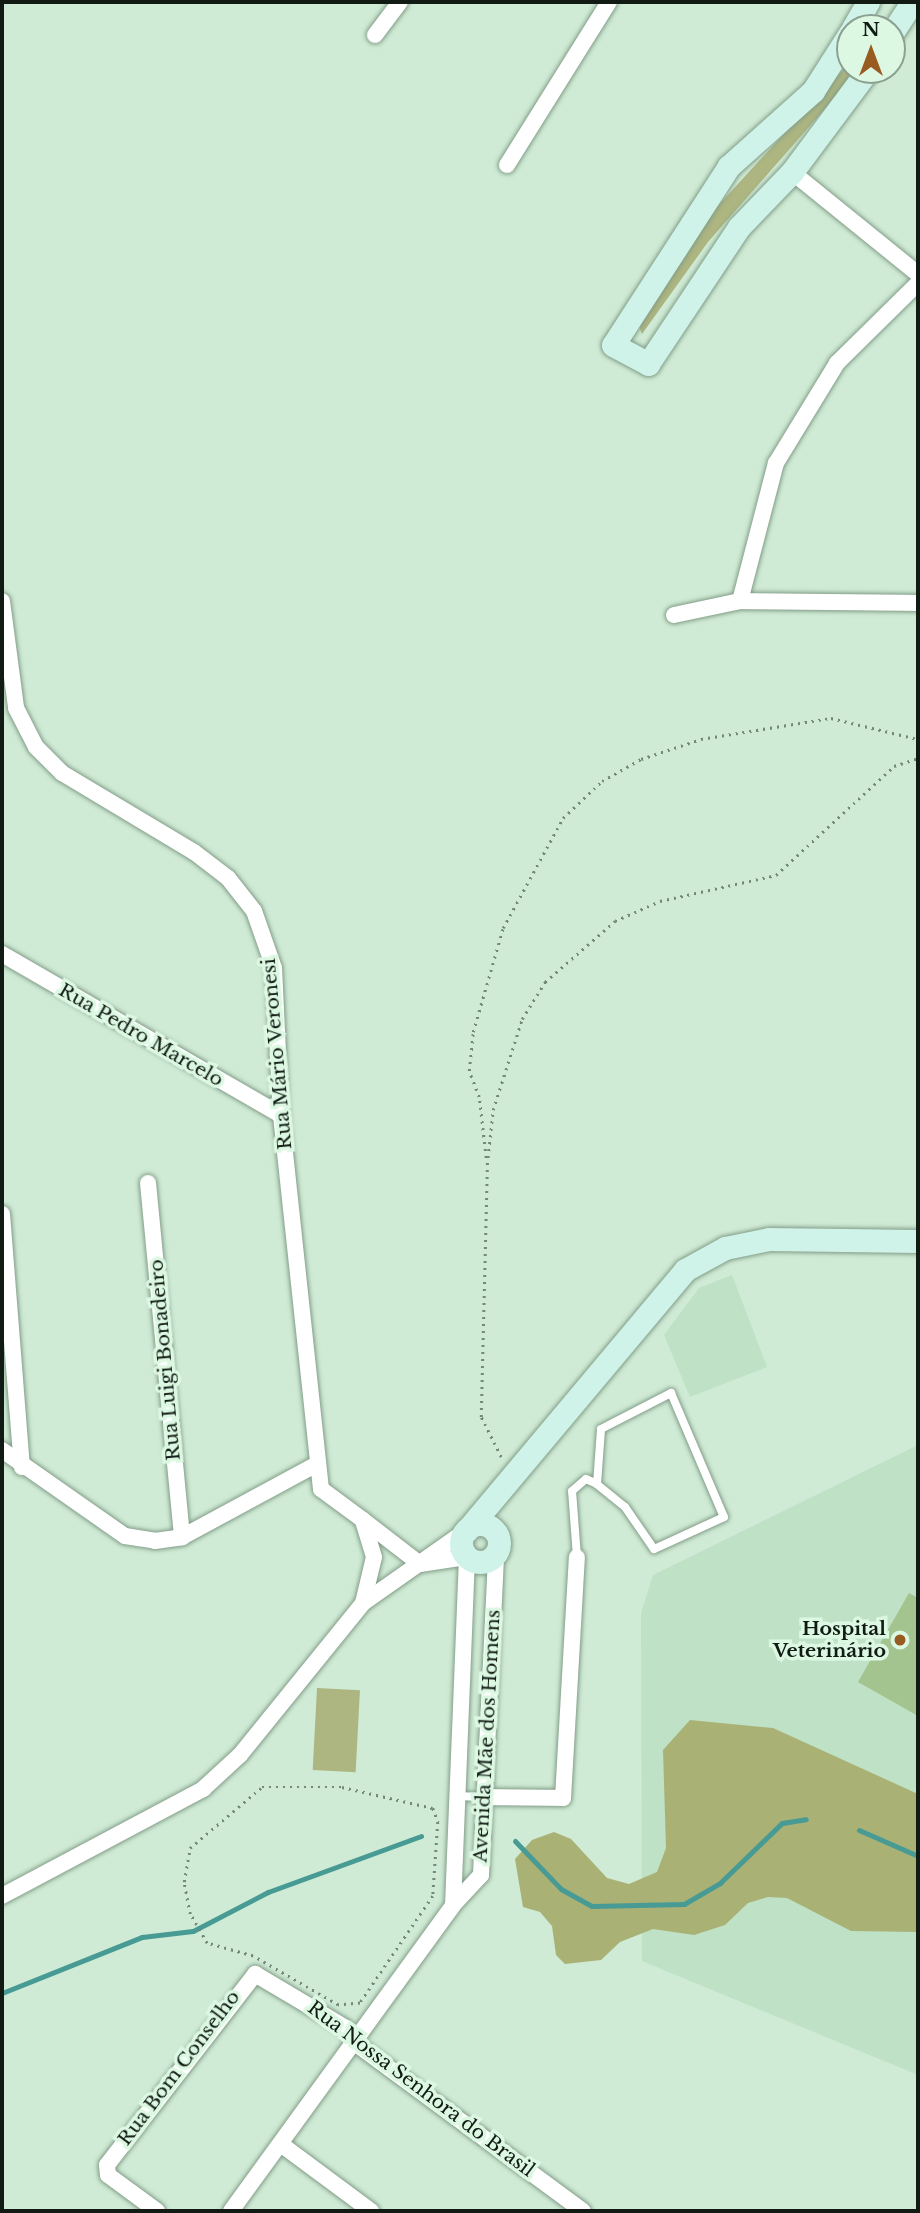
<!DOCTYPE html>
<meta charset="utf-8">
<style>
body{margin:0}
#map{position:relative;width:920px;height:2213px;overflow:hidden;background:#cfebd5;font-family:"Libre Baskerville",serif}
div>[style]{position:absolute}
.built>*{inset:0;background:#bfe1c6}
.green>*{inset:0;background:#adb581;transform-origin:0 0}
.forest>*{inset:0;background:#a9b175}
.stream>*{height:5px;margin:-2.5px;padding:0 2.5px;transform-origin:2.5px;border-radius:2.5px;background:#489b94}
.building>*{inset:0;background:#a4c48f}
.path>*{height:2.5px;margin-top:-1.25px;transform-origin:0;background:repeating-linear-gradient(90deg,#748778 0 2px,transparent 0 7px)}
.roads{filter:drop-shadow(0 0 2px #839d88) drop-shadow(0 0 2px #839d88)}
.lane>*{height:8px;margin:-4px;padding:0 4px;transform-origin:4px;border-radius:4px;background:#fff}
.street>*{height:16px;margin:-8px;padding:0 8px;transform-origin:8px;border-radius:8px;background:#fff}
.secondary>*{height:23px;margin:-11.5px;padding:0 11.5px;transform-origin:11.5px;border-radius:11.5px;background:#cff3e8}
.secondary>.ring{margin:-11.5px;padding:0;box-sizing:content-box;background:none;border:23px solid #cff3e8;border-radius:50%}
.dots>*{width:19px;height:19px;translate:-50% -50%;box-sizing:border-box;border:4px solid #dcf8e2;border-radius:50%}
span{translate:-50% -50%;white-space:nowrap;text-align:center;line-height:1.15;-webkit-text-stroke:7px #dcf8e2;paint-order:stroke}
.street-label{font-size:19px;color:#111b14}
.poi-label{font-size:19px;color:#111b14;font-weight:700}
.right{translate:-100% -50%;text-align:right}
.frame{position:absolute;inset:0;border:4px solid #111b14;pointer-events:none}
.north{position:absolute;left:836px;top:14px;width:70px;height:70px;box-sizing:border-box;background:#dcf8e2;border:2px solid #8ba090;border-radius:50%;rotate:0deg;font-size:19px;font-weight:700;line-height:28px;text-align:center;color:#111b14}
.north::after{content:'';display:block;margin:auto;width:24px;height:32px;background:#995c20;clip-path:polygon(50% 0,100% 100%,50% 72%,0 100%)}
</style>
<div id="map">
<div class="built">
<div style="clip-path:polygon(732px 1275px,767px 1367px,690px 1397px,664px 1335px,699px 1288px)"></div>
<div style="clip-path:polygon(918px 1445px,918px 2075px,642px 1961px,641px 1613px,653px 1575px)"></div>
</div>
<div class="green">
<div style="clip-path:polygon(850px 62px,850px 70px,859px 70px,708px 242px,642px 334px,638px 324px,714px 210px)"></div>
<div style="left:317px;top:1688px;width:43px;height:82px;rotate:3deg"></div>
</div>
<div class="forest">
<div style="clip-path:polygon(690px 1720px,773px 1728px,918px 1794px,918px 1932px,851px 1931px,787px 1898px,768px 1897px,748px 1903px,725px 1925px,694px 1935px,653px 1929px,620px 1942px,601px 1960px,565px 1964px,556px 1955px,552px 1926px,540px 1912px,523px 1907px,515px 1859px,532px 1840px,554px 1832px,571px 1839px,607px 1878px,629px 1884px,657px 1872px,666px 1848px,663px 1750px)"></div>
</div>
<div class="stream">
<div style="left:859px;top:1830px;width:64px;rotate:23.8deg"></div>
<div style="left:515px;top:1841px;width:66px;rotate:46.2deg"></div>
<div style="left:561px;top:1889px;width:35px;rotate:29deg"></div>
<div style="left:592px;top:1906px;width:92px;rotate:-1.2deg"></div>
<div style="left:684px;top:1904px;width:42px;rotate:-30.3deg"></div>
<div style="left:720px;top:1883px;width:86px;rotate:-44.1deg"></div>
<div style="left:782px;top:1823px;width:24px;rotate:-9deg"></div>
<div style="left:2px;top:1993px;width:151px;rotate:-21.8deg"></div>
<div style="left:142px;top:1937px;width:51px;rotate:-6.7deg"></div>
<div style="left:193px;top:1931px;width:85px;rotate:-27.5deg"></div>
<div style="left:268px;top:1892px;width:163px;rotate:-20.1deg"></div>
</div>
<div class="building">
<div style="clip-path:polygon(909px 1593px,918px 1598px,918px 1716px,858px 1682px)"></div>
</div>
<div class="path">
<div style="left:486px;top:1158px;width:61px;rotate:-96.5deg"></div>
<div style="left:479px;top:1097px;width:28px;rotate:-111deg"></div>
<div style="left:469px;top:1071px;width:39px;rotate:-84deg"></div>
<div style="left:473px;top:1032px;width:108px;rotate:-73.9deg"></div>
<div style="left:503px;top:928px;width:125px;rotate:-61.4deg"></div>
<div style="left:563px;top:818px;width:54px;rotate:-43.5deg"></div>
<div style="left:602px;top:781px;width:45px;rotate:-29.4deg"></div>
<div style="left:641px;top:759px;width:63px;rotate:-18.4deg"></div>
<div style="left:701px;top:739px;width:132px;rotate:-9.2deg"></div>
<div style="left:831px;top:718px;width:89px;rotate:13.6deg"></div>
<div style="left:501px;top:1457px;width:45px;rotate:-116.6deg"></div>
<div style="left:481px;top:1417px;width:252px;rotate:-88.6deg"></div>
<div style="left:487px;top:1165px;width:55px;rotate:-83.8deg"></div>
<div style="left:493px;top:1110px;width:96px;rotate:-72.3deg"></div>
<div style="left:522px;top:1019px;width:44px;rotate:-58.1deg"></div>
<div style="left:545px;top:982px;width:93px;rotate:-41.1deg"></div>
<div style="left:615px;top:921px;width:49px;rotate:-24deg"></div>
<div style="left:660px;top:901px;width:119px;rotate:-12.6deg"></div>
<div style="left:776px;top:875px;width:161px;rotate:-42.7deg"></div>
<div style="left:894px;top:766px;width:25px;rotate:-18deg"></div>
<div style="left:262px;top:1787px;width:80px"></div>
<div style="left:342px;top:1787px;width:93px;rotate:13deg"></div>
<div style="left:433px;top:1808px;width:15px;rotate:70deg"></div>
<div style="left:438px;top:1822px;width:74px;rotate:93.9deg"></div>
<div style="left:433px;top:1896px;width:130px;rotate:124.3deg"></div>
<div style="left:360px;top:2003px;width:22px;rotate:175deg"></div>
<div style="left:338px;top:2005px;width:98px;rotate:-150deg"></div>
<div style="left:253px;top:1956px;width:48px;rotate:-164.2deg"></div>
<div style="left:207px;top:1943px;width:34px;rotate:-120deg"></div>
<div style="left:190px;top:1914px;width:33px;rotate:-101deg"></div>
<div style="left:184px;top:1882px;width:35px;rotate:-80deg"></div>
<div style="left:190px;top:1848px;width:94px;rotate:-40.3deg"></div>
</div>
<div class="roads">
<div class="lane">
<div style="left:671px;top:1393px;width:135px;rotate:66.9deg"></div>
<div style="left:724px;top:1517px;width:77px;rotate:155.4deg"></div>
<div style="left:654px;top:1549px;width:51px;rotate:-124.6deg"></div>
<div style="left:625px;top:1507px;width:36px;rotate:-141deg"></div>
<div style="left:597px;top:1484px;width:55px;rotate:-85.8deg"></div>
<div style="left:601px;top:1429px;width:79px;rotate:-27.2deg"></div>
<div style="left:577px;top:1557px;width:66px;rotate:-94.3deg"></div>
<div style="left:572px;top:1491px;width:18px;rotate:-41deg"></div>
<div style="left:586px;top:1479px;width:12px;rotate:24deg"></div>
<div style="left:455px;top:1796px;width:29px;rotate:2deg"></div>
</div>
<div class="street">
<div style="left:375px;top:35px;width:41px;rotate:-52.9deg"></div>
<div style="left:507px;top:165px;width:192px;rotate:-58deg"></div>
<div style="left:792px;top:172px;width:162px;rotate:39deg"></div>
<div style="left:2px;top:601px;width:108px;rotate:82.5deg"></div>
<div style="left:16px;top:708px;width:44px;rotate:62.9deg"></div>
<div style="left:36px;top:747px;width:37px;rotate:45deg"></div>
<div style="left:62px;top:773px;width:154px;rotate:30.9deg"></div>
<div style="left:194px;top:852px;width:43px;rotate:37.4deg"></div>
<div style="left:228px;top:878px;width:42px;rotate:51.8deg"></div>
<div style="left:254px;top:911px;width:60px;rotate:70.7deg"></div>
<div style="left:274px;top:968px;width:147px;rotate:87.3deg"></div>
<div style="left:281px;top:1115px;width:376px;rotate:83.9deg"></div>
<div style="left:321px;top:1489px;width:52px;rotate:36.4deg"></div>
<div style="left:740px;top:601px;width:143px;rotate:-75.4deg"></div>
<div style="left:776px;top:463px;width:117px;rotate:-58.6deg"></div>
<div style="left:837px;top:363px;width:114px;rotate:-44.6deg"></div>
<div style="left:674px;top:615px;width:67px;rotate:-12deg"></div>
<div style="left:740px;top:601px;width:178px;rotate:0.6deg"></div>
<div style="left:2px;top:954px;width:322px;rotate:30deg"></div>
<div style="left:148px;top:1183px;width:356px;rotate:84.5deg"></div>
<div style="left:2px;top:1214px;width:254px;rotate:85.5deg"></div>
<div style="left:2px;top:1450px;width:150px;rotate:35deg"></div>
<div style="left:125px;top:1536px;width:30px;rotate:9deg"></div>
<div style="left:155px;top:1541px;width:27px;rotate:-8deg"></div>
<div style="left:182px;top:1537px;width:153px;rotate:-28.4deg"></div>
<div style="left:363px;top:1603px;width:47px;rotate:-76.6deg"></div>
<div style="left:374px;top:1557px;width:39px;rotate:-107deg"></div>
<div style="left:363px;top:1520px;width:72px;rotate:37.7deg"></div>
<div style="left:420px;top:1564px;width:48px;rotate:-8.5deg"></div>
<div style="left:467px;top:1557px;width:348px;rotate:92.3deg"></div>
<div style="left:453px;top:1905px;width:41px;rotate:-47deg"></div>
<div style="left:481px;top:1875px;width:320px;rotate:-87.3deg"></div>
<div style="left:484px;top:1797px;width:79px;rotate:0.7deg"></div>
<div style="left:563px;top:1798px;width:241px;rotate:-86.7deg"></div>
<div style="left:2px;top:1896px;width:228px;rotate:-28deg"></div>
<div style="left:203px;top:1789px;width:50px;rotate:-42.6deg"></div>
<div style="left:240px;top:1755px;width:196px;rotate:-51deg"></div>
<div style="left:363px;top:1603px;width:127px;rotate:-35.1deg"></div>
<div style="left:282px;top:2145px;width:111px;rotate:36.6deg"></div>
<div style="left:157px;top:2211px;width:61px;rotate:-143.7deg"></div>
<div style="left:108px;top:2175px;width:10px;rotate:-96deg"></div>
<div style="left:107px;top:2165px;width:242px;rotate:-52.2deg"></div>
<div style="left:255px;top:1974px;width:106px;rotate:30.7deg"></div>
<div style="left:346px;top:2028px;width:17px;rotate:59deg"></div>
<div style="left:355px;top:2043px;width:283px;rotate:36.4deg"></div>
<div style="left:231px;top:2211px;width:378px;rotate:-54deg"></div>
</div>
<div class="secondary">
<div style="left:853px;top:28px;width:30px;rotate:-60deg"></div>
<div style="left:850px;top:33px;width:69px;rotate:122.5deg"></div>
<div style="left:813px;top:91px;width:113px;rotate:138.2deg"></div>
<div style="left:729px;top:166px;width:213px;rotate:122.9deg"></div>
<div style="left:613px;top:345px;width:40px;rotate:28deg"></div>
<div style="left:648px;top:364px;width:164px;rotate:-56.4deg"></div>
<div style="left:739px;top:227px;width:76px;rotate:-46.1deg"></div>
<div style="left:792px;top:172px;width:127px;rotate:-53.3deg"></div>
<div style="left:892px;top:33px;width:37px;rotate:-57deg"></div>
<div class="ring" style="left:461px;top:1524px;width:15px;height:15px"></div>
<div style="left:467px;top:1530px;width:339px;rotate:-50deg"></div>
<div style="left:685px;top:1270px;width:46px;rotate:-28.8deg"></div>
<div style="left:725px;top:1248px;width:45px;rotate:-11.6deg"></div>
<div style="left:769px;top:1239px;width:149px;rotate:0.8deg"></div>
</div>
</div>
<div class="dots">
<div style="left:900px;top:1640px;background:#995c20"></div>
</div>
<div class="street-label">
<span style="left:141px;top:1035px;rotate:30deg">Rua Pedro Marcelo</span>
<span style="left:277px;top:1054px;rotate:-95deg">Rua Mário Veronesi</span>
<span style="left:165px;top:1360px;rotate:-95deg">Rua Luigi Bonadeiro</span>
<span style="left:487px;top:1736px;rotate:-87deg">Avenida Mãe dos Homens</span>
<span style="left:179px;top:2068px;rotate:-53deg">Rua Bom Conselho</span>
<span style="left:421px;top:2089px;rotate:37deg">Rua Nossa Senhora do Brasil</span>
</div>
<div class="poi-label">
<span class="right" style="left:886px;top:1640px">Hospital<br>Veterinário</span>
</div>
<div class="frame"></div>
<div class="north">N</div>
</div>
